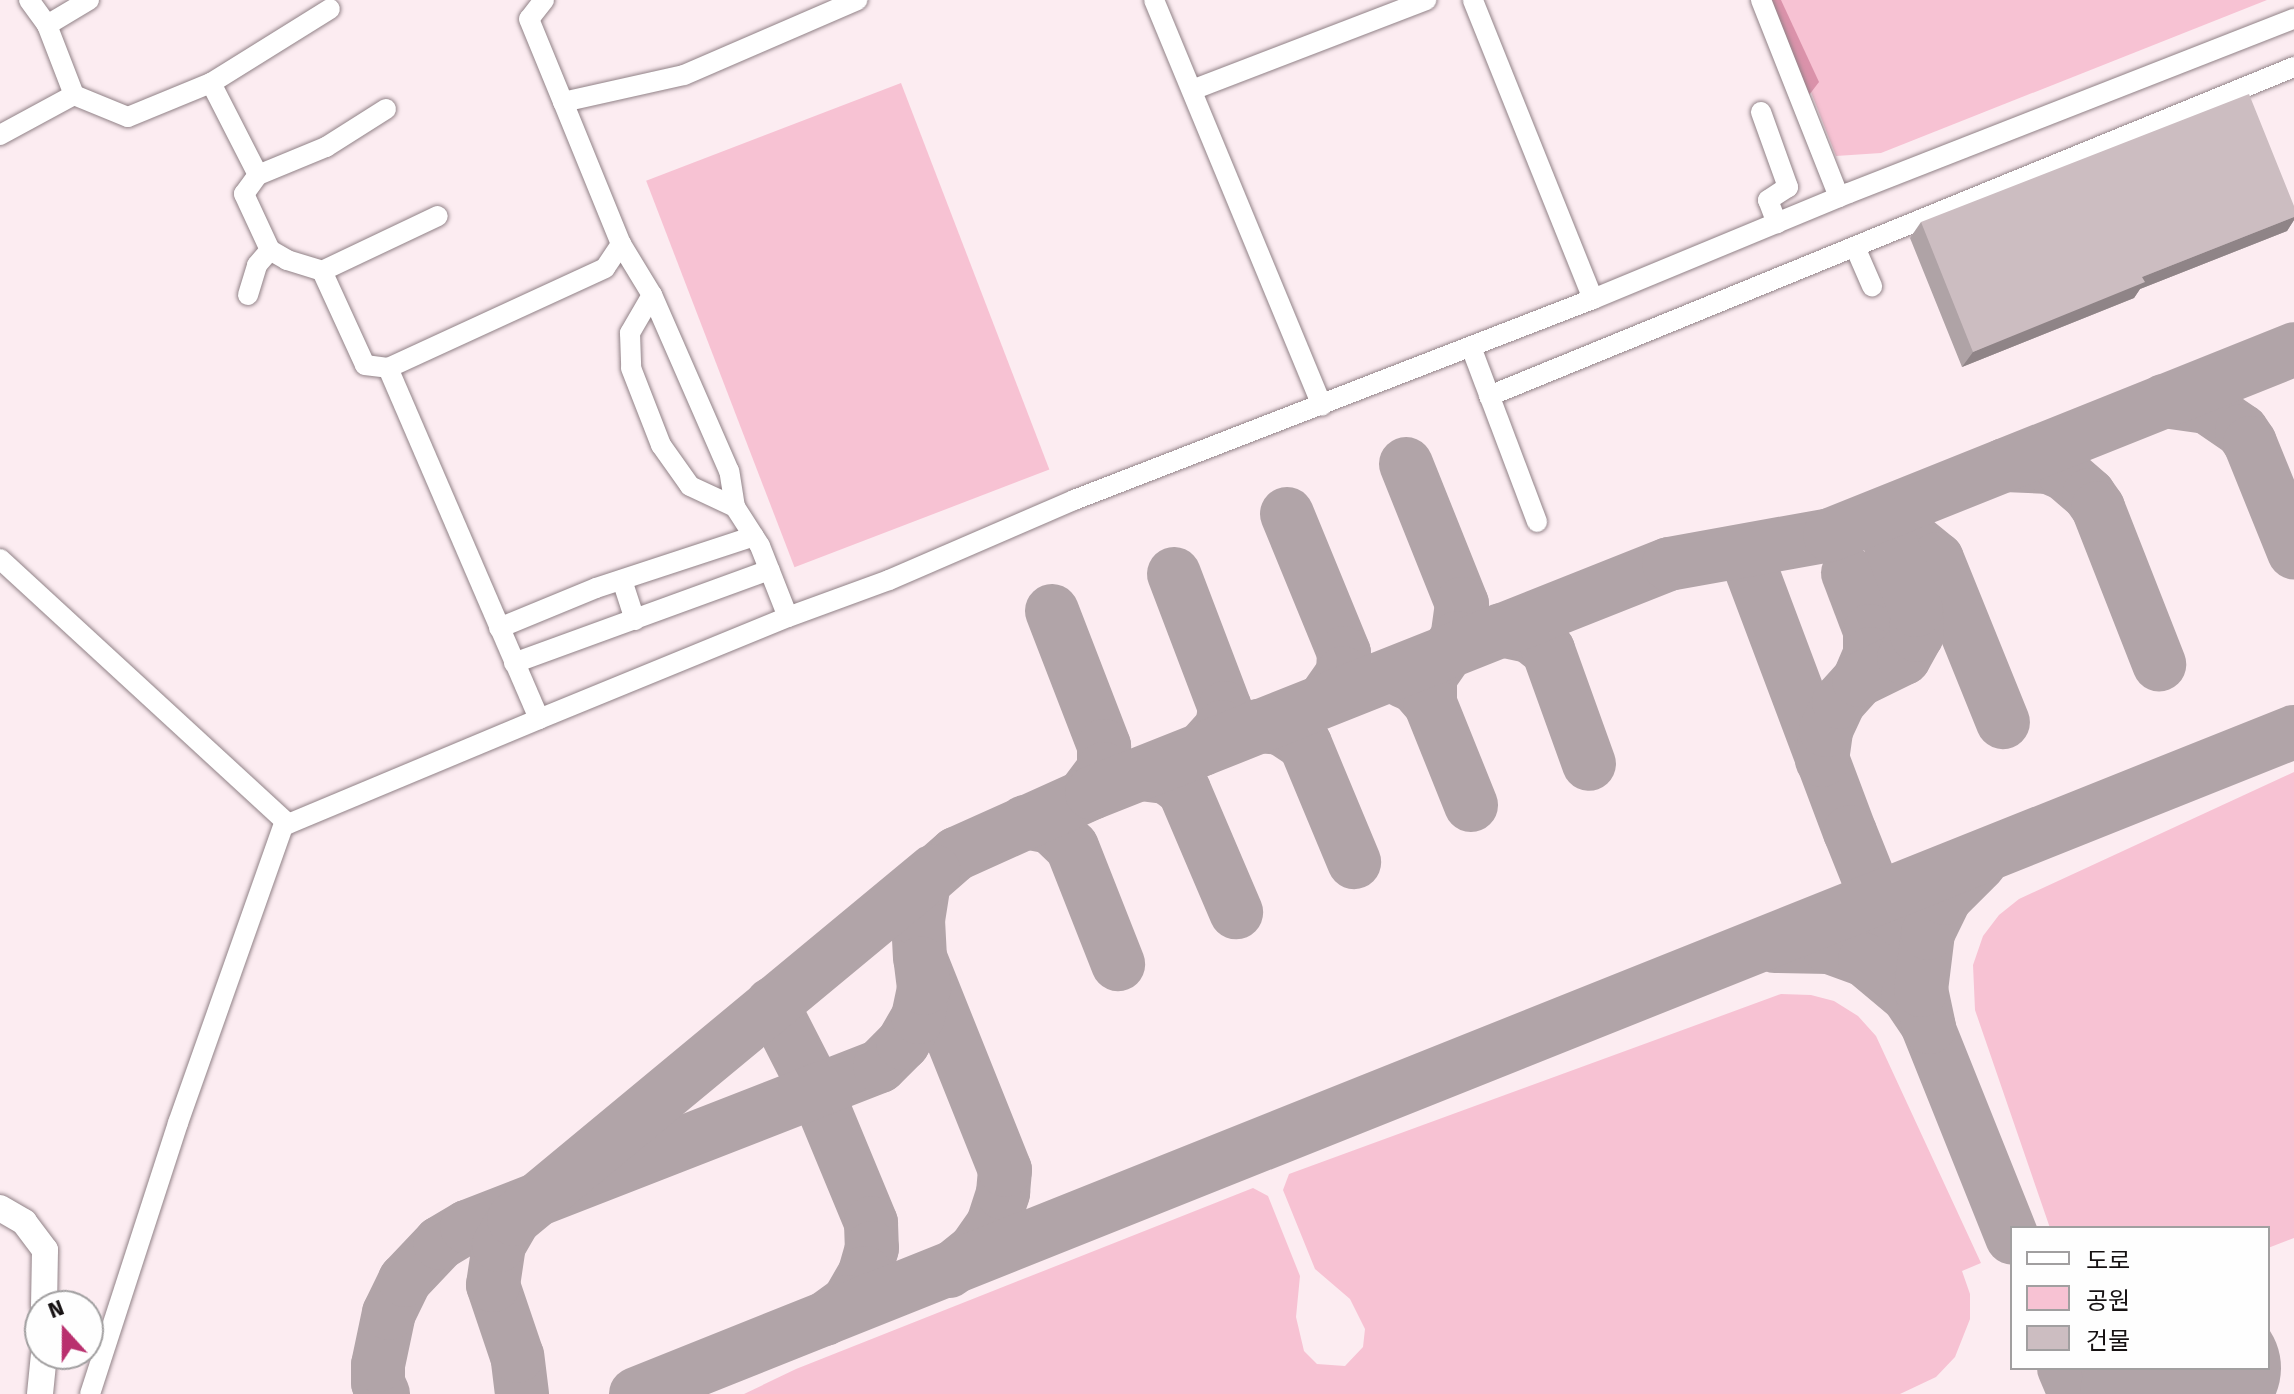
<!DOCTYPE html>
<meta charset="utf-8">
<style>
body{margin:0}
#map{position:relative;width:2294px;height:1394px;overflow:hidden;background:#fcecf1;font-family:"Fira Sans","Noto Sans KR",sans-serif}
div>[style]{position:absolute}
.green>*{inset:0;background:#f7c2d3;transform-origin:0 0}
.forest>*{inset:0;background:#da92aa}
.taxiway>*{height:54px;margin:-27px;padding:0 27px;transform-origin:27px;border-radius:27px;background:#b1a4a8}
.runway>*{height:136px;margin:-68px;padding:0 68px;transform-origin:68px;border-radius:68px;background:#b1a4a8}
.roads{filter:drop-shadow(0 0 2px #918287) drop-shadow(0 0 2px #918287)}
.minor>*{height:20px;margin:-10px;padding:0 10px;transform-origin:10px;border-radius:10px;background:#fff}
.major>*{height:26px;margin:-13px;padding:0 13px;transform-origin:13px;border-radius:13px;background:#fff}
.wall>*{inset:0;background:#afa3a6}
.shaded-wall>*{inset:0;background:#8f8487}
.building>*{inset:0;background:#ccbdc1}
span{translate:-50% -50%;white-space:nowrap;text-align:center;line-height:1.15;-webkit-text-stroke:6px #fefefe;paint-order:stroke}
.legend{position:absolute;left:2010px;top:1226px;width:260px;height:144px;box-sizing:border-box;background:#fefefe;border:2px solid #a19fa0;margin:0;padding:10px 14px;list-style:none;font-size:24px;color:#161112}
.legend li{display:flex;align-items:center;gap:16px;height:40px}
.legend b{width:40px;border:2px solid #a19fa0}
.north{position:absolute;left:24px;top:1290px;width:80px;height:80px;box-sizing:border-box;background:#fefefe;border:2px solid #a19fa0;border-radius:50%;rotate:339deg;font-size:22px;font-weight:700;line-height:32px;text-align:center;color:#161112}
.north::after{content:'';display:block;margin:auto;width:28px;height:36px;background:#b9306e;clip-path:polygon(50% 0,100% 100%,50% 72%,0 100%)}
</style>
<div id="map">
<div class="green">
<div style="clip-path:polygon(1775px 0,2267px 0,1881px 153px,1836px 156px)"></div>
<div style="left:901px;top:83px;width:414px;height:273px;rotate:69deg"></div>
<div style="clip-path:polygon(2294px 772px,2294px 1238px,2268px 1248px,2268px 1228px,2050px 1228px,1975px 1010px,1973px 965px,1983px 936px,1999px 915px,2019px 899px)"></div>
<div style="clip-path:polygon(1781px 994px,1811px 995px,1834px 1001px,1858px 1016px,1876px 1036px,1981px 1263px,1962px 1271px,1970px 1294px,1970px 1319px,1955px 1357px,1936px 1377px,1900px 1394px,744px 1394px,796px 1369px,1253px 1188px,1268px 1196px,1300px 1276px,1296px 1317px,1304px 1351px,1317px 1364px,1345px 1366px,1363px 1347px,1365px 1329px,1350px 1299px,1315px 1269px,1283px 1190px,1289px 1174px)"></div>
</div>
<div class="forest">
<div style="clip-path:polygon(1770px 0,1781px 0,1819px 82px,1809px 95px)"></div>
</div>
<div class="taxiway">
<div style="left:2164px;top:401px;width:43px;rotate:7.9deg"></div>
<div style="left:2207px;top:407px;width:42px;rotate:34.4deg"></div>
<div style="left:2242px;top:431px;width:14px;rotate:56deg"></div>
<div style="left:2250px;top:443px;width:118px;rotate:68deg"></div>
<div style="left:1406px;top:464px;width:151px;rotate:68.2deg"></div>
<div style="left:1462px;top:604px;width:34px;rotate:98deg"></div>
<div style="left:1457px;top:638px;width:47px;rotate:124.7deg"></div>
<div style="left:1430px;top:677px;width:26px;rotate:90deg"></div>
<div style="left:2005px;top:465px;width:44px;rotate:2.6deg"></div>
<div style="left:2049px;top:467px;width:17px;rotate:24deg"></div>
<div style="left:2065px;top:474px;width:32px;rotate:41deg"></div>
<div style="left:2089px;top:495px;width:16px;rotate:55deg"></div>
<div style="left:2098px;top:508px;width:168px;rotate:68.6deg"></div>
<div style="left:1287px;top:514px;width:150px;rotate:67.7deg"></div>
<div style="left:1344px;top:653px;width:20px;rotate:93deg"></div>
<div style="left:1343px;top:673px;width:33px;rotate:125deg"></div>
<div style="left:1875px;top:525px;width:31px;rotate:15deg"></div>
<div style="left:1905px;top:533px;width:41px;rotate:39.1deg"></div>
<div style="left:1937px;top:559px;width:176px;rotate:68deg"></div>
<div style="left:1745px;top:553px;width:298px;rotate:69.4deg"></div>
<div style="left:1850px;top:832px;width:437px;rotate:68.2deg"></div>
<div style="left:1848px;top:573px;width:62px;rotate:69.2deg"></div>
<div style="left:1870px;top:631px;width:23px;rotate:90deg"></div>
<div style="left:1870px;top:654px;width:28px;rotate:113deg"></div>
<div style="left:1174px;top:574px;width:143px;rotate:69.2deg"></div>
<div style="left:1225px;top:708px;width:19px;rotate:99deg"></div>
<div style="left:1222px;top:727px;width:30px;rotate:132deg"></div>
<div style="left:1052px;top:611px;width:145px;rotate:68.9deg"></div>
<div style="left:1104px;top:746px;width:23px;rotate:90deg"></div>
<div style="left:1104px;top:769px;width:34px;rotate:127deg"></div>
<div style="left:1501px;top:630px;width:30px;rotate:12deg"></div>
<div style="left:1530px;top:636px;width:23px;rotate:38deg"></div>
<div style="left:1548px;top:650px;width:121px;rotate:70.2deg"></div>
<div style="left:1403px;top:681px;width:13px;rotate:23deg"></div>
<div style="left:1415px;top:686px;width:23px;rotate:49deg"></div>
<div style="left:1430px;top:703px;width:110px;rotate:68.1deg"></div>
<div style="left:1258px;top:726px;width:23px;rotate:5deg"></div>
<div style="left:1281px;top:728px;width:29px;rotate:34deg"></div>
<div style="left:1305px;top:744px;width:128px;rotate:67.4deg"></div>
<div style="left:1822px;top:760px;width:30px;rotate:-82deg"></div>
<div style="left:1826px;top:730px;width:31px;rotate:-65deg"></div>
<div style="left:1839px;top:702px;width:30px;rotate:-48deg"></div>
<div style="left:1859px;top:680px;width:50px;rotate:-26.1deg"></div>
<div style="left:1904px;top:658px;width:26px;rotate:-61deg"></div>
<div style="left:1917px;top:635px;width:25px;rotate:-92deg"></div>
<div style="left:1916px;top:610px;width:101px;rotate:-111deg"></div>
<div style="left:1141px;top:774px;width:26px;rotate:7deg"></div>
<div style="left:1167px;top:777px;width:21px;rotate:37deg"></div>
<div style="left:1184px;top:790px;width:133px;rotate:66.9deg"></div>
<div style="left:1025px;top:822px;width:26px;rotate:11deg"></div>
<div style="left:1051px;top:827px;width:29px;rotate:44deg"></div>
<div style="left:1072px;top:847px;width:126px;rotate:68.5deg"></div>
<div style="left:1775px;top:946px;width:54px;rotate:1.1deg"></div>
<div style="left:1829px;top:947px;width:38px;rotate:20deg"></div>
<div style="left:1865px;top:960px;width:56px;rotate:39.9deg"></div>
<div style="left:1908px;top:996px;width:37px;rotate:56deg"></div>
<div style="left:1929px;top:1027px;width:38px;rotate:-102deg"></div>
<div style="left:1921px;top:990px;width:57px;rotate:-83deg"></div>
<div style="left:1928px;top:933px;width:39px;rotate:-64deg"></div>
<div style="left:1945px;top:898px;width:49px;rotate:-45deg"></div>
<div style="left:772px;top:1004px;width:97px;rotate:62.9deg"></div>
<div style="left:816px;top:1090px;width:144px;rotate:67.5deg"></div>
<div style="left:871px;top:1223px;width:25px;rotate:88deg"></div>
<div style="left:872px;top:1248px;width:26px;rotate:106deg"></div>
<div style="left:865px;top:1273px;width:34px;rotate:120deg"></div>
<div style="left:848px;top:1302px;width:29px;rotate:144deg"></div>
<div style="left:949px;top:1271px;width:33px;rotate:-39deg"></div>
<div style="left:975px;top:1250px;width:32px;rotate:-55deg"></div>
<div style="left:993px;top:1224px;width:33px;rotate:-72deg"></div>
<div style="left:1003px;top:1193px;width:23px;rotate:-85deg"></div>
<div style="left:1005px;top:1170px;width:228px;rotate:-111.8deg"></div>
<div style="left:920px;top:958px;width:38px;rotate:-93deg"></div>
<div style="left:918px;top:920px;width:38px;rotate:-81deg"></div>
<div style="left:924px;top:882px;width:43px;rotate:-41.2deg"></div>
<div style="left:956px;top:854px;width:149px;rotate:-24.2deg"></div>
<div style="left:1092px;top:793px;width:621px;rotate:-21.65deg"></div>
<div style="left:1669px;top:564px;width:164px;rotate:-10.2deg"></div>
<div style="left:1830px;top:535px;width:500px;rotate:-21.8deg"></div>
<div style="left:2064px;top:1368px;width:28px;rotate:67deg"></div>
<div style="left:2108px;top:1368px;width:31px;rotate:21deg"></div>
<div style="left:2137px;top:1379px;width:38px;rotate:6deg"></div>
<div style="left:383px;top:1394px;width:12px;rotate:-114deg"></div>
<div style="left:378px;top:1383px;width:18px;rotate:-90deg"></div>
<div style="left:378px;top:1365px;width:53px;rotate:-78.1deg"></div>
<div style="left:389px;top:1313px;width:37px;rotate:-64deg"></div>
<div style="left:405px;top:1280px;width:51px;rotate:-46.6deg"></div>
<div style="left:440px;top:1243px;width:31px;rotate:-31deg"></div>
<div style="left:467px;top:1227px;width:443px;rotate:-21.3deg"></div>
<div style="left:880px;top:1066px;width:33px;rotate:-45deg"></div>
<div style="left:903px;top:1043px;width:30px;rotate:-60deg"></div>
<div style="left:918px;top:1017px;width:30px;rotate:-78deg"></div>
<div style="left:924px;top:988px;width:25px;rotate:-97deg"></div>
<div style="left:522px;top:1394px;width:38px;rotate:-97deg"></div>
<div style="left:517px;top:1356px;width:75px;rotate:-108.7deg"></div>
<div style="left:493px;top:1285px;width:40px;rotate:-81.5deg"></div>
<div style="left:499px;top:1245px;width:30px;rotate:-60deg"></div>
<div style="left:514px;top:1219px;width:545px;rotate:-39.64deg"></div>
<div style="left:636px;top:1394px;width:1785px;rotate:-21.77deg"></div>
</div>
<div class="runway">
<div style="left:2148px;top:1394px;width:70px;rotate:-21.8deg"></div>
</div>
<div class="roads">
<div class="minor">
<div style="left:29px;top:0;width:31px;rotate:54deg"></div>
<div style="left:89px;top:0;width:49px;rotate:149.2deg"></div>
<div style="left:47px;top:25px;width:75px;rotate:68.9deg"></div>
<div style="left:74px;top:95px;width:58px;rotate:22.2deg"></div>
<div style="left:128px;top:117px;width:90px;rotate:-22.3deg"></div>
<div style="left:211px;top:83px;width:140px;rotate:-31.9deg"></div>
<div style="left:544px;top:0;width:24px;rotate:128deg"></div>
<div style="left:529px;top:19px;width:90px;rotate:67.7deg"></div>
<div style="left:1154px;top:0;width:439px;rotate:67.5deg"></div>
<div style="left:1761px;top:0;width:212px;rotate:68.4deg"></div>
<div style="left:211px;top:83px;width:103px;rotate:62.9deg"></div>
<div style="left:258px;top:175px;width:74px;rotate:-22.4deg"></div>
<div style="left:326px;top:147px;width:71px;rotate:-32.3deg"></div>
<div style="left:1192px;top:90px;width:251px;rotate:-21deg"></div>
<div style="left:1761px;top:112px;width:80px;rotate:70.2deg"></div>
<div style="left:1788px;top:187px;width:24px;rotate:147deg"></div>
<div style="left:1768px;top:200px;width:25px;rotate:69deg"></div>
<div style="left:0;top:135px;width:84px;rotate:-28.4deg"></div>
<div style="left:621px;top:244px;width:60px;rotate:58.7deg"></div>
<div style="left:652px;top:295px;width:44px;rotate:120.1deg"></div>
<div style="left:630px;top:333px;width:35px;rotate:88deg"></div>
<div style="left:631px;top:368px;width:83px;rotate:68.7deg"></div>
<div style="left:661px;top:445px;width:50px;rotate:54.7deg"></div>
<div style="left:690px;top:486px;width:50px;rotate:25deg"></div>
<div style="left:735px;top:507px;width:36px;rotate:-99deg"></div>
<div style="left:729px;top:471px;width:192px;rotate:-113.6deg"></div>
<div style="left:1855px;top:247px;width:43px;rotate:66.4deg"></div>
<div style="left:270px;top:250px;width:20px;rotate:30deg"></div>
<div style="left:287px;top:260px;width:37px;rotate:17deg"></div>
<div style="left:322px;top:271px;width:128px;rotate:-25.4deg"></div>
<div style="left:322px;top:271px;width:103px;rotate:65.4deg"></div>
<div style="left:365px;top:365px;width:23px;rotate:7deg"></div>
<div style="left:388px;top:368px;width:239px;rotate:-24.7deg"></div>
<div style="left:605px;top:268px;width:29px;rotate:-56deg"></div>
<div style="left:621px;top:244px;width:153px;rotate:-112.2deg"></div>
<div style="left:563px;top:102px;width:124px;rotate:-12.6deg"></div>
<div style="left:684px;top:75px;width:189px;rotate:-23.4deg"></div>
<div style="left:248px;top:295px;width:31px;rotate:-73deg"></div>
<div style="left:257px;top:265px;width:20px;rotate:-49deg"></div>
<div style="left:270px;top:250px;width:62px;rotate:-114.9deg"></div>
<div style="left:244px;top:194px;width:24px;rotate:-54deg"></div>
<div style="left:1593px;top:299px;width:277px;rotate:-22.5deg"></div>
<div style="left:1849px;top:193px;width:478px;rotate:-21.4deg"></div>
<div style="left:1471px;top:347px;width:187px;rotate:69.3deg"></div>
<div style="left:388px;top:368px;width:382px;rotate:66.7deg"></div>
<div style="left:539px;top:719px;width:269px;rotate:-22.3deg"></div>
<div style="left:788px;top:617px;width:108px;rotate:-20.1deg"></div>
<div style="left:889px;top:580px;width:202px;rotate:-23.4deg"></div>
<div style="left:1074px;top:500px;width:557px;rotate:-21.17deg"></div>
<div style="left:1593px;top:299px;width:322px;rotate:-111.9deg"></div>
<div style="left:1489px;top:396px;width:870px;rotate:-22.23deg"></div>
<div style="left:735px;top:507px;width:46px;rotate:57.3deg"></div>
<div style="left:760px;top:546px;width:76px;rotate:68.5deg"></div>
<div style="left:0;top:559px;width:391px;rotate:42.6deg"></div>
<div style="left:288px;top:824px;width:272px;rotate:-22.7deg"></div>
<div style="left:622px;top:580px;width:42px;rotate:72deg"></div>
<div style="left:499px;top:628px;width:105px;rotate:-22.4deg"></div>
<div style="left:596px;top:588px;width:166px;rotate:-18.2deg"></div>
<div style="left:514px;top:663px;width:272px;rotate:-20deg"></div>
<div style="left:90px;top:1394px;width:285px;rotate:-72deg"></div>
<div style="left:178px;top:1123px;width:320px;rotate:-70.5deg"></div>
</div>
<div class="major">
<div style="left:0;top:1208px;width:28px;rotate:30deg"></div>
<div style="left:24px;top:1222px;width:35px;rotate:53deg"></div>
<div style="left:45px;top:1250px;width:56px;rotate:91deg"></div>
<div style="left:40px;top:1394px;width:40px;rotate:-84.3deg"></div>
</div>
</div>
<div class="wall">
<div style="clip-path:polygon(2294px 206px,2294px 220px,2287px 231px,2140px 289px,2134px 298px,1962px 367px,1910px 238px,1921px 222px)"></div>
</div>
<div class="shaded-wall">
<div style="clip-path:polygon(2294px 217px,2294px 220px,2287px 231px,2140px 289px,2134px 298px,1962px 367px,1973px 352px,2142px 277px)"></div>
</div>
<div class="building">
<div style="clip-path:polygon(2249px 94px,2294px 206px,2294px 217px,2142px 277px,2145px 282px,1973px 352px,1921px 222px)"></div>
</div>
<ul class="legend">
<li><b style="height:10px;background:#fff"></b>도로</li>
<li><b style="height:22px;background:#f7c2d3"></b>공원</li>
<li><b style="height:22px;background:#ccbdc1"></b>건물</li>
</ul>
<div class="north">N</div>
</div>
